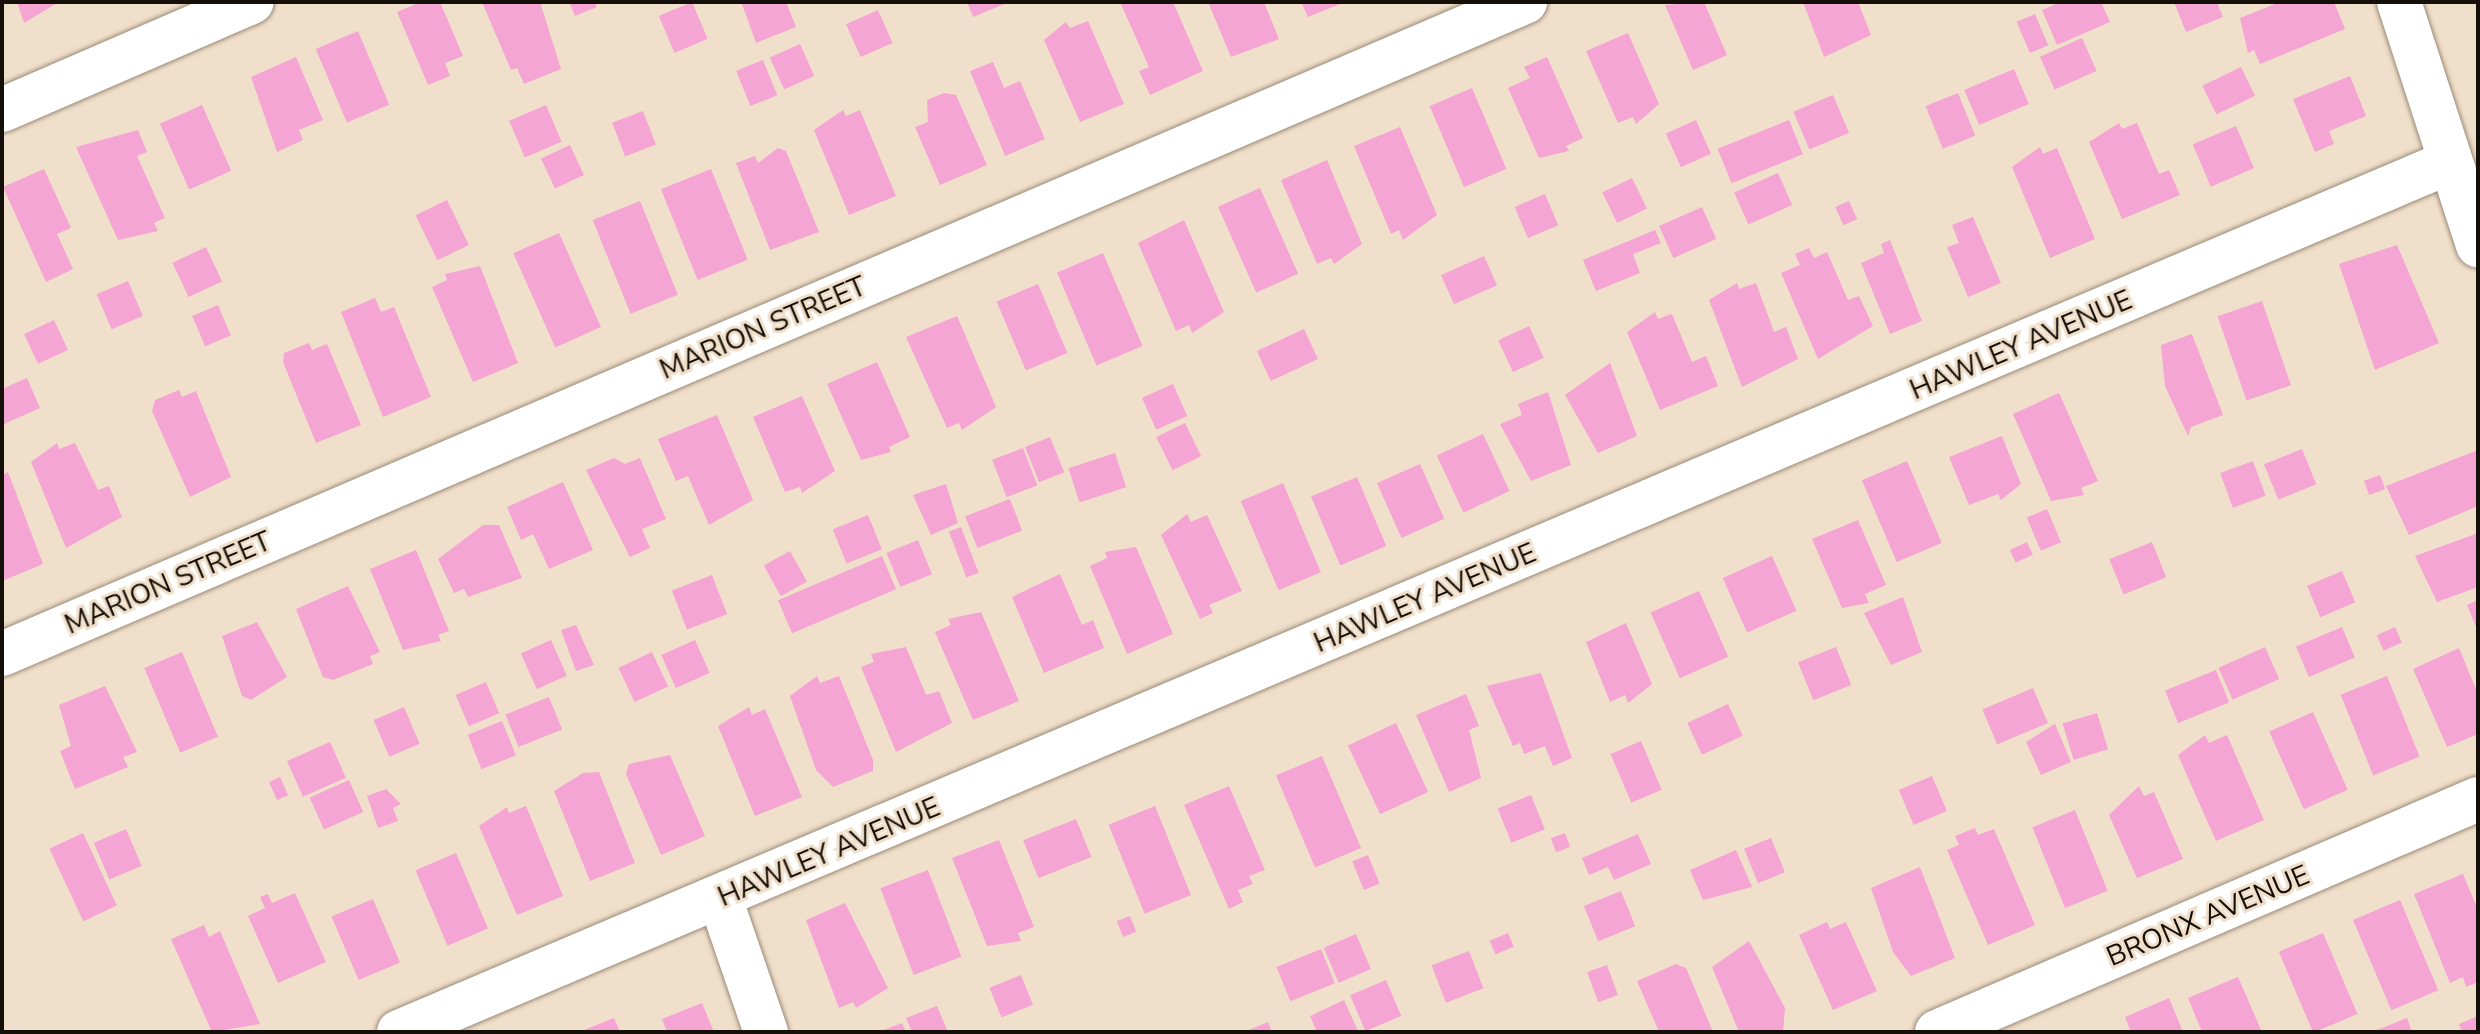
<!DOCTYPE html>
<style>
body{margin:0}
#map{position:relative;width:2480px;height:1034px;overflow:hidden;background:#f0dfca;font-family:"Nunito Sans",sans-serif}
div>[style]{position:absolute}
.building>*{inset:0;background:#f5a5d4;transform-origin:0 0}
.roads{filter:drop-shadow(0 0 2px #998a77) drop-shadow(0 0 2px #998a77)}
.street>*{height:44px;margin:-22px;padding:0 22px;transform-origin:22px;border-radius:22px;background:#fff}
.secondary>*{height:44px;margin:-22px;padding:0 22px;transform-origin:22px;border-radius:22px;background:#fff}
span{translate:-50% -50%;white-space:nowrap;text-align:center;line-height:1.15;-webkit-text-stroke:6px #f0dfca;paint-order:stroke}
.street-label{font-size:28px;color:#140f08}
.frame{position:absolute;inset:0;border:4px solid #140f08;pointer-events:none}
</style>
<div id="map">
<div class="building">
<div style="clip-path:polygon(17px 2px,59px 2px,24px 23px)"></div>
<div style="clip-path:polygon(421px 2px,440px 2px,463px 56px,445px 63px,450px 76px,428px 85px,397px 12px)"></div>
<div style="clip-path:polygon(482px 2px,540px 2px,561px 69px,524px 84px,517px 68px,511px 70px)"></div>
<div style="clip-path:polygon(569px 2px,594px 2px,597px 7px,575px 16px)"></div>
<div style="left:692px;top:2px;width:40px;height:36px;rotate:67deg"></div>
<div style="clip-path:polygon(748px 2px,786px 2px,796px 27px,756px 43px,742px 4px)"></div>
<div style="clip-path:polygon(967px 2px,1009px 2px,973px 17px)"></div>
<div style="clip-path:polygon(1120px 2px,1173px 2px,1203px 71px,1150px 95px,1139px 71px,1149px 67px)"></div>
<div style="clip-path:polygon(1208px 2px,1264px 2px,1279px 39px,1231px 57px)"></div>
<div style="clip-path:polygon(1301px 2px,1345px 2px,1308px 17px)"></div>
<div style="clip-path:polygon(1704px 2px,1727px 55px,1693px 70px,1665px 5px)"></div>
<div style="clip-path:polygon(1803px 2px,1858px 2px,1871px 35px,1824px 57px)"></div>
<div style="clip-path:polygon(2061px 2px,2101px 2px,2110px 22px,2057px 45px,2042px 10px)"></div>
<div style="clip-path:polygon(2174px 2px,2217px 2px,2223px 17px,2186px 32px)"></div>
<div style="clip-path:polygon(2280px 2px,2334px 2px,2345px 29px,2260px 64px,2254px 50px,2248px 53px,2240px 18px)"></div>
<div style="left:878px;top:10px;width:36px;height:35px;rotate:66deg"></div>
<div style="left:2035px;top:14px;width:34px;height:20px;rotate:67deg"></div>
<div style="clip-path:polygon(1088px 21px,1124px 104px,1080px 122px,1044px 40px,1066px 22px,1070px 28px)"></div>
<div style="left:358px;top:31px;width:80px;height:46px;rotate:67deg"></div>
<div style="clip-path:polygon(1628px 33px,1659px 104px,1636px 124px,1633px 117px,1618px 123px,1586px 51px)"></div>
<div style="left:2082px;top:38px;width:36px;height:46px;rotate:66deg"></div>
<div style="left:800px;top:44px;width:35px;height:33px;rotate:66deg"></div>
<div style="clip-path:polygon(296px 57px,323px 120px,299px 130px,303px 140px,277px 152px,251px 77px)"></div>
<div style="clip-path:polygon(1547px 57px,1583px 138px,1566px 146px,1569px 151px,1539px 158px,1508px 88px,1530px 78px,1524px 67px)"></div>
<div style="left:763px;top:60px;width:38px;height:29px;rotate:68deg"></div>
<div style="clip-path:polygon(993px 62px,1004px 88px,1020px 81px,1045px 139px,1005px 156px,970px 71px)"></div>
<div style="left:2241px;top:67px;width:32px;height:43px;rotate:64deg"></div>
<div style="left:2014px;top:69px;width:38px;height:54px;rotate:67deg"></div>
<div style="clip-path:polygon(2350px 76px,2366px 116px,2329px 131px,2334px 144px,2315px 152px,2293px 99px)"></div>
<div style="left:1472px;top:88px;width:88px;height:46px;rotate:67deg"></div>
<div style="clip-path:polygon(944px 93px,956px 95px,987px 165px,940px 185px,915px 127px,928px 122px,927px 100px)"></div>
<div style="left:1958px;top:93px;width:46px;height:35px;rotate:68deg"></div>
<div style="left:1833px;top:95px;width:41px;height:43px;rotate:67deg"></div>
<div style="left:202px;top:105px;width:72px;height:46px;rotate:66deg"></div>
<div style="left:546px;top:105px;width:40px;height:40px;rotate:67deg"></div>
<div style="clip-path:polygon(843px 110px,846px 116px,860px 110px,896px 196px,849px 215px,814px 130px)"></div>
<div style="left:643px;top:111px;width:36px;height:33px;rotate:69deg"></div>
<div style="left:1696px;top:120px;width:37px;height:33px;rotate:66deg"></div>
<div style="left:1789px;top:120px;width:37px;height:77px;rotate:68deg"></div>
<div style="clip-path:polygon(2119px 123px,2122px 129px,2137px 123px,2159px 174px,2169px 170px,2180px 195px,2122px 219px,2089px 142px)"></div>
<div style="left:2236px;top:126px;width:46px;height:47px;rotate:67deg"></div>
<div style="clip-path:polygon(1400px 127px,1437px 215px,1403px 240px,1399px 230px,1391px 234px,1354px 146px)"></div>
<div style="clip-path:polygon(138px 130px,147px 152px,137px 156px,165px 218px,154px 223px,158px 231px,118px 240px,76px 147px)"></div>
<div style="left:570px;top:145px;width:33px;height:32px;rotate:65deg"></div>
<div style="clip-path:polygon(2040px 147px,2043px 154px,2057px 148px,2095px 239px,2050px 258px,2012px 167px)"></div>
<div style="clip-path:polygon(778px 148px,786px 151px,819px 232px,770px 250px,736px 163px,755px 156px,758px 163px)"></div>
<div style="clip-path:polygon(1327px 160px,1362px 244px,1334px 264px,1331px 258px,1317px 264px,1281px 180px)"></div>
<div style="clip-path:polygon(44px 169px,71px 228px,57px 234px,73px 269px,46px 282px,3px 187px)"></div>
<div style="left:711px;top:169px;width:98px;height:54px;rotate:68deg"></div>
<div style="left:1778px;top:173px;width:35px;height:48px;rotate:66deg"></div>
<div style="left:1632px;top:178px;width:34px;height:33px;rotate:64deg"></div>
<div style="left:1260px;top:188px;width:94px;height:46px;rotate:66deg"></div>
<div style="left:1545px;top:194px;width:34px;height:33px;rotate:67deg"></div>
<div style="left:447px;top:200px;width:50px;height:35px;rotate:64deg"></div>
<div style="left:640px;top:201px;width:101px;height:51px;rotate:68deg"></div>
<div style="left:1849px;top:201px;width:20px;height:15px;rotate:66deg"></div>
<div style="left:1702px;top:207px;width:35px;height:47px;rotate:66deg"></div>
<div style="clip-path:polygon(1973px 217px,2001px 283px,1968px 297px,1947px 247px,1959px 243px,1952px 225px)"></div>
<div style="clip-path:polygon(1184px 220px,1224px 312px,1192px 333px,1189px 325px,1176px 331px,1138px 243px)"></div>
<div style="clip-path:polygon(1655px 230px,1661px 243px,1633px 254px,1640px 273px,1596px 291px,1583px 260px)"></div>
<div style="left:559px;top:233px;width:103px;height:50px;rotate:66deg"></div>
<div style="clip-path:polygon(1890px 240px,1922px 321px,1890px 334px,1861px 263px,1884px 253px,1881px 244px)"></div>
<div style="clip-path:polygon(2397px 245px,2439px 343px,2375px 370px,2339px 264px)"></div>
<div style="left:206px;top:247px;width:38px;height:37px;rotate:65deg"></div>
<div style="clip-path:polygon(1809px 248px,1814px 258px,1827px 252px,1848px 300px,1859px 296px,1873px 326px,1818px 359px,1781px 273px,1800px 265px,1795px 254px)"></div>
<div style="left:1103px;top:253px;width:101px;height:50px;rotate:67deg"></div>
<div style="left:1484px;top:256px;width:32px;height:47px;rotate:66deg"></div>
<div style="clip-path:polygon(480px 266px,518px 363px,473px 382px,432px 287px,447px 280px,445px 274px)"></div>
<div style="left:128px;top:281px;width:38px;height:34px;rotate:67deg"></div>
<div style="clip-path:polygon(1737px 283px,1739px 289px,1756px 283px,1774px 332px,1786px 327px,1798px 359px,1742px 387px,1709px 300px)"></div>
<div style="left:1038px;top:284px;width:75px;height:45px;rotate:67deg"></div>
<div style="clip-path:polygon(375px 298px,381px 312px,394px 307px,431px 397px,383px 417px,341px 312px)"></div>
<div style="left:2262px;top:301px;width:89px;height:47px;rotate:71deg"></div>
<div style="left:218px;top:305px;width:33px;height:28px;rotate:67deg"></div>
<div style="clip-path:polygon(1655px 312px,1658px 319px,1672px 314px,1692px 362px,1706px 356px,1718px 386px,1660px 410px,1627px 332px)"></div>
<div style="clip-path:polygon(957px 316px,996px 407px,962px 430px,959px 423px,947px 428px,906px 337px)"></div>
<div style="left:54px;top:320px;width:33px;height:33px;rotate:65deg"></div>
<div style="left:1529px;top:326px;width:35px;height:34px;rotate:65deg"></div>
<div style="left:1304px;top:329px;width:33px;height:52px;rotate:65deg"></div>
<div style="clip-path:polygon(2192px 334px,2223px 415px,2191px 427px,2188px 436px,2165px 386px,2161px 345px)"></div>
<div style="clip-path:polygon(309px 343px,312px 350px,327px 344px,361px 425px,316px 443px,283px 362px,284px 353px)"></div>
<div style="clip-path:polygon(877px 362px,910px 437px,889px 447px,891px 452px,861px 460px,827px 384px)"></div>
<div style="clip-path:polygon(1610px 363px,1637px 436px,1598px 453px,1565px 395px)"></div>
<div style="clip-path:polygon(27px 378px,40px 408px,2px 425px,2px 389px)"></div>
<div style="left:1173px;top:384px;width:35px;height:34px;rotate:66deg"></div>
<div style="clip-path:polygon(179px 390px,182px 397px,196px 391px,231px 477px,190px 497px,152px 411px,155px 400px)"></div>
<div style="clip-path:polygon(1548px 392px,1571px 465px,1531px 481px,1500px 424px,1522px 415px,1518px 404px)"></div>
<div style="clip-path:polygon(2059px 393px,2098px 481px,2081px 488px,2084px 495px,2051px 501px,2013px 414px)"></div>
<div style="clip-path:polygon(802px 396px,835px 471px,802px 493px,800px 487px,785px 492px,753px 417px)"></div>
<div style="clip-path:polygon(717px 415px,753px 500px,709px 525px,688px 476px,676px 481px,658px 439px)"></div>
<div style="left:1185px;top:423px;width:37px;height:32px;rotate:64deg"></div>
<div style="left:1483px;top:434px;width:63px;height:51px;rotate:65deg"></div>
<div style="clip-path:polygon(2002px 436px,2021px 484px,2001px 500px,1998px 494px,1969px 505px,1949px 457px)"></div>
<div style="left:1050px;top:437px;width:38px;height:27px;rotate:68deg"></div>
<div style="clip-path:polygon(57px 443px,59px 449px,75px 443px,98px 490px,109px 486px,122px 517px,66px 548px,31px 462px)"></div>
<div style="left:1023px;top:448px;width:40px;height:33px;rotate:69deg"></div>
<div style="left:2302px;top:449px;width:38px;height:41px;rotate:68deg"></div>
<div style="clip-path:polygon(2478px 450px,2478px 506px,2409px 535px,2386px 486px)"></div>
<div style="left:1115px;top:453px;width:36px;height:49px;rotate:72deg"></div>
<div style="clip-path:polygon(614px 458px,625px 464px,640px 458px,666px 519px,642px 529px,650px 548px,630px 557px,586px 470px)"></div>
<div style="left:1907px;top:461px;width:89px;height:49px;rotate:67deg"></div>
<div style="left:2253px;top:461px;width:37px;height:35px;rotate:70deg"></div>
<div style="left:1420px;top:464px;width:60px;height:47px;rotate:66deg"></div>
<div style="clip-path:polygon(8px 472px,43px 564px,2px 581px,2px 475px)"></div>
<div style="left:2380px;top:475px;width:15px;height:17px;rotate:70deg"></div>
<div style="left:1357px;top:477px;width:75px;height:50px;rotate:67deg"></div>
<div style="clip-path:polygon(563px 482px,593px 550px,549px 569px,533px 534px,521px 540px,507px 507px)"></div>
<div style="left:1283px;top:483px;width:97px;height:46px;rotate:67deg"></div>
<div style="clip-path:polygon(946px 484px,958px 523px,931px 535px,913px 495px)"></div>
<div style="left:1010px;top:499px;width:34px;height:48px;rotate:69deg"></div>
<div style="left:2047px;top:509px;width:36px;height:22px;rotate:67deg"></div>
<div style="clip-path:polygon(1187px 514px,1191px 522px,1207px 515px,1242px 591px,1209px 605px,1213px 613px,1200px 619px,1161px 535px)"></div>
<div style="left:868px;top:515px;width:37px;height:38px;rotate:68deg"></div>
<div style="clip-path:polygon(1858px 520px,1886px 585px,1865px 594px,1869px 603px,1842px 608px,1812px 539px)"></div>
<div style="clip-path:polygon(483px 525px,499px 525px,522px 578px,468px 597px,464px 589px,454px 593px,438px 559px)"></div>
<div style="left:961px;top:527px;width:49px;height:13px;rotate:69deg"></div>
<div style="clip-path:polygon(2478px 533px,2478px 587px,2437px 602px,2415px 556px)"></div>
<div style="left:918px;top:540px;width:37px;height:34px;rotate:68deg"></div>
<div style="left:2027px;top:542px;width:14px;height:19px;rotate:65deg"></div>
<div style="left:2152px;top:542px;width:38px;height:46px;rotate:68deg"></div>
<div style="clip-path:polygon(1136px 547px,1173px 634px,1127px 654px,1090px 566px,1107px 558px,1105px 552px)"></div>
<div style="clip-path:polygon(416px 550px,449px 631px,438px 635px,441px 641px,403px 650px,370px 569px)"></div>
<div style="left:790px;top:551px;width:35px;height:30px;rotate:61deg"></div>
<div style="left:882px;top:556px;width:36px;height:113px;rotate:67deg"></div>
<div style="left:1772px;top:556px;width:60px;height:54px;rotate:66deg"></div>
<div style="left:2342px;top:571px;width:34px;height:38px;rotate:67deg"></div>
<div style="clip-path:polygon(1060px 574px,1082px 625px,1093px 620px,1104px 648px,1044px 673px,1012px 597px)"></div>
<div style="left:712px;top:575px;width:42px;height:43px;rotate:69deg"></div>
<div style="clip-path:polygon(348px 586px,380px 652px,370px 656px,373px 664px,333px 680px,323px 677px,296px 609px)"></div>
<div style="left:1699px;top:591px;width:72px;height:53px;rotate:66deg"></div>
<div style="clip-path:polygon(1903px 597px,1922px 652px,1891px 665px,1864px 613px)"></div>
<div style="clip-path:polygon(2478px 600px,2478px 632px,2467px 605px)"></div>
<div style="clip-path:polygon(981px 612px,1019px 701px,973px 720px,935px 632px,951px 625px,948px 619px)"></div>
<div style="clip-path:polygon(257px 622px,287px 677px,251px 700px,242px 696px,222px 636px)"></div>
<div style="clip-path:polygon(1626px 623px,1652px 684px,1628px 703px,1625px 695px,1610px 702px,1586px 642px)"></div>
<div style="clip-path:polygon(576px 625px,594px 665px,576px 671px,561px 630px)"></div>
<div style="left:2342px;top:627px;width:33px;height:50px;rotate:67deg"></div>
<div style="left:2395px;top:627px;width:17px;height:20px;rotate:66deg"></div>
<div style="left:551px;top:640px;width:39px;height:33px;rotate:66deg"></div>
<div style="left:695px;top:640px;width:36px;height:37px;rotate:66deg"></div>
<div style="clip-path:polygon(906px 647px,926px 695px,939px 691px,952px 723px,896px 752px,861px 667px,874px 662px,871px 654px)"></div>
<div style="left:1836px;top:647px;width:41px;height:41px;rotate:68deg"></div>
<div style="left:2265px;top:647px;width:35px;height:51px;rotate:66deg"></div>
<div style="clip-path:polygon(2459px 648px,2478px 694px,2478px 734px,2447px 747px,2413px 669px)"></div>
<div style="left:182px;top:652px;width:92px;height:41px;rotate:67deg"></div>
<div style="left:652px;top:652px;width:38px;height:37px;rotate:65deg"></div>
<div style="left:2216px;top:670px;width:35px;height:55px;rotate:68deg"></div>
<div style="clip-path:polygon(1541px 673px,1572px 758px,1553px 766px,1545px 746px,1524px 754px,1520px 743px,1513px 746px,1487px 686px)"></div>
<div style="clip-path:polygon(817px 676px,820px 683px,839px 676px,873px 760px,873px 771px,833px 787px,816px 770px,790px 696px)"></div>
<div style="left:2387px;top:676px;width:87px;height:50px;rotate:68deg"></div>
<div style="left:486px;top:682px;width:34px;height:33px;rotate:67deg"></div>
<div style="clip-path:polygon(105px 686px,137px 752px,123px 757px,128px 767px,75px 789px,60px 751px,71px 746px,59px 705px)"></div>
<div style="left:2033px;top:688px;width:38px;height:55px;rotate:67deg"></div>
<div style="clip-path:polygon(1466px 694px,1479px 726px,1469px 730px,1481px 778px,1449px 792px,1416px 715px)"></div>
<div style="left:549px;top:697px;width:35px;height:47px;rotate:68deg"></div>
<div style="left:1728px;top:704px;width:35px;height:45px;rotate:65deg"></div>
<div style="left:404px;top:707px;width:40px;height:33px;rotate:67deg"></div>
<div style="clip-path:polygon(749px 707px,752px 715px,765px 709px,802px 797px,755px 816px,718px 726px)"></div>
<div style="left:2313px;top:712px;width:85px;height:48px;rotate:66deg"></div>
<div style="left:2097px;top:713px;width:38px;height:36px;rotate:73deg"></div>
<div style="left:502px;top:721px;width:37px;height:37px;rotate:68deg"></div>
<div style="left:1396px;top:723px;width:76px;height:53px;rotate:65deg"></div>
<div style="clip-path:polygon(2055px 724px,2071px 762px,2041px 775px,2026px 742px)"></div>
<div style="clip-path:polygon(2205px 735px,2209px 743px,2227px 735px,2264px 820px,2216px 841px,2178px 755px)"></div>
<div style="left:1641px;top:741px;width:53px;height:33px;rotate:67deg"></div>
<div style="left:330px;top:742px;width:39px;height:47px;rotate:66deg"></div>
<div style="clip-path:polygon(670px 755px,705px 836px,661px 855px,626px 774px,629px 764px)"></div>
<div style="left:1322px;top:756px;width:100px;height:50px;rotate:67deg"></div>
<div style="clip-path:polygon(599px 772px,635px 863px,590px 881px,554px 791px,583px 773px)"></div>
<div style="left:1932px;top:776px;width:38px;height:36px;rotate:67deg"></div>
<div style="left:280px;top:777px;width:20px;height:12px;rotate:66deg"></div>
<div style="left:349px;top:780px;width:35px;height:43px;rotate:66deg"></div>
<div style="clip-path:polygon(1229px 786px,1265px 870px,1249px 876px,1253px 884px,1238px 890px,1243px 902px,1229px 909px,1184px 805px)"></div>
<div style="clip-path:polygon(2139px 786px,2144px 796px,2154px 792px,2183px 859px,2137px 878px,2109px 815px)"></div>
<div style="clip-path:polygon(386px 789px,401px 804px,393px 808px,398px 821px,378px 828px,367px 796px)"></div>
<div style="left:1531px;top:795px;width:37px;height:36px;rotate:68deg"></div>
<div style="clip-path:polygon(526px 806px,563px 896px,517px 915px,479px 826px,507px 807px,509px 813px)"></div>
<div style="left:1155px;top:806px;width:96px;height:50px;rotate:68deg"></div>
<div style="left:2075px;top:810px;width:87px;height:46px;rotate:68deg"></div>
<div style="left:1076px;top:819px;width:41px;height:57px;rotate:68deg"></div>
<div style="clip-path:polygon(1975px 828px,1978px 835px,1994px 829px,2035px 925px,1988px 945px,1947px 850px,1959px 845px,1955px 836px)"></div>
<div style="left:126px;top:829px;width:40px;height:35px;rotate:67deg"></div>
<div style="left:83px;top:833px;width:80px;height:37px;rotate:65deg"></div>
<div style="left:1565px;top:833px;width:15px;height:15px;rotate:70deg"></div>
<div style="clip-path:polygon(1638px 834px,1651px 864px,1614px 880px,1608px 867px,1589px 875px,1582px 858px)"></div>
<div style="left:1771px;top:838px;width:37px;height:29px;rotate:68deg"></div>
<div style="clip-path:polygon(999px 840px,1034px 927px,1018px 933px,1021px 941px,987px 946px,952px 858px)"></div>
<div style="clip-path:polygon(1736px 850px,1752px 887px,1703px 900px,1690px 870px)"></div>
<div style="left:456px;top:853px;width:82px;height:44px;rotate:67deg"></div>
<div style="left:1368px;top:855px;width:31px;height:17px;rotate:68deg"></div>
<div style="clip-path:polygon(1920px 867px,1955px 958px,1911px 976px,1893px 952px,1871px 888px)"></div>
<div style="left:928px;top:870px;width:93px;height:51px;rotate:69deg"></div>
<div style="clip-path:polygon(2463px 874px,2478px 910px,2478px 982px,2466px 987px,2463px 977px,2450px 983px,2414px 894px)"></div>
<div style="left:1621px;top:891px;width:38px;height:40px;rotate:68deg"></div>
<div style="clip-path:polygon(295px 893px,326px 962px,278px 983px,248px 916px,265px 908px,260px 897px,268px 894px,272px 903px)"></div>
<div style="left:373px;top:899px;width:69px;height:45px;rotate:67deg"></div>
<div style="left:2400px;top:900px;width:98px;height:51px;rotate:67deg"></div>
<div style="clip-path:polygon(845px 903px,888px 988px,856px 1008px,853px 1002px,839px 1008px,806px 920px)"></div>
<div style="left:1130px;top:916px;width:17px;height:14px;rotate:69deg"></div>
<div style="clip-path:polygon(1827px 922px,1830px 929px,1846px 922px,1877px 991px,1833px 1010px,1799px 935px)"></div>
<div style="clip-path:polygon(204px 925px,209px 937px,220px 931px,260px 1024px,212px 1032px,171px 939px)"></div>
<div style="left:1508px;top:933px;width:15px;height:20px;rotate:67deg"></div>
<div style="left:2323px;top:933px;width:88px;height:48px;rotate:67deg"></div>
<div style="left:1356px;top:934px;width:38px;height:35px;rotate:67deg"></div>
<div style="clip-path:polygon(1749px 941px,1785px 1008px,1783px 1032px,1739px 1032px,1712px 967px)"></div>
<div style="left:1321px;top:949px;width:37px;height:48px;rotate:68deg"></div>
<div style="left:1469px;top:951px;width:40px;height:40px;rotate:69deg"></div>
<div style="clip-path:polygon(1676px 964px,1686px 968px,1713px 1032px,1659px 1032px,1637px 981px)"></div>
<div style="left:1607px;top:965px;width:32px;height:21px;rotate:70deg"></div>
<div style="left:1021px;top:975px;width:32px;height:34px;rotate:68deg"></div>
<div style="clip-path:polygon(2238px 977px,2262px 1032px,2202px 1032px,2188px 998px)"></div>
<div style="left:1386px;top:980px;width:39px;height:39px;rotate:67deg"></div>
<div style="clip-path:polygon(2169px 998px,2183px 1032px,2131px 1032px,2125px 1017px)"></div>
<div style="clip-path:polygon(1344px 1000px,1358px 1031px,1317px 1032px,1310px 1016px)"></div>
<div style="clip-path:polygon(702px 1003px,714px 1032px,667px 1032px,662px 1019px)"></div>
<div style="clip-path:polygon(937px 1006px,948px 1032px,912px 1032px,906px 1018px)"></div>
<div style="clip-path:polygon(2478px 1016px,2478px 1032px,2462px 1032px,2459px 1024px)"></div>
<div style="clip-path:polygon(614px 1018px,620px 1032px,579px 1032px)"></div>
<div style="clip-path:polygon(2407px 1018px,2412px 1032px,2372px 1032px)"></div>
<div style="clip-path:polygon(1268px 1022px,1272px 1032px,1244px 1032px)"></div>
<div style="clip-path:polygon(902px 1023px,906px 1032px,878px 1032px)"></div>
</div>
<div class="roads">
<div class="street">
<div style="left:2px;top:110px;width:272px;rotate:-23.4deg"></div>
<div style="left:2px;top:654px;width:1657px;rotate:-23.18deg"></div>
<div style="left:720px;top:898px;width:142px;rotate:71.1deg"></div>
<div style="left:399px;top:1032px;width:2228px;rotate:-22.99deg"></div>
<div style="left:1937px;top:1032px;width:589px;rotate:-23.3deg"></div>
</div>
<div class="secondary">
<div style="left:2399px;top:2px;width:256px;rotate:72deg"></div>
</div>
</div>
<div class="street-label">
<span style="left:763px;top:328px;rotate:-23deg">MARION STREET</span>
<span style="left:2021px;top:345px;rotate:-23deg">HAWLEY AVENUE</span>
<span style="left:168px;top:583px;rotate:-23deg">MARION STREET</span>
<span style="left:1425px;top:598px;rotate:-23deg">HAWLEY AVENUE</span>
<span style="left:829px;top:852px;rotate:-23deg">HAWLEY AVENUE</span>
<span style="left:2208px;top:916px;rotate:-23deg">BRONX AVENUE</span>
</div>
<div class="frame"></div>
</div>
